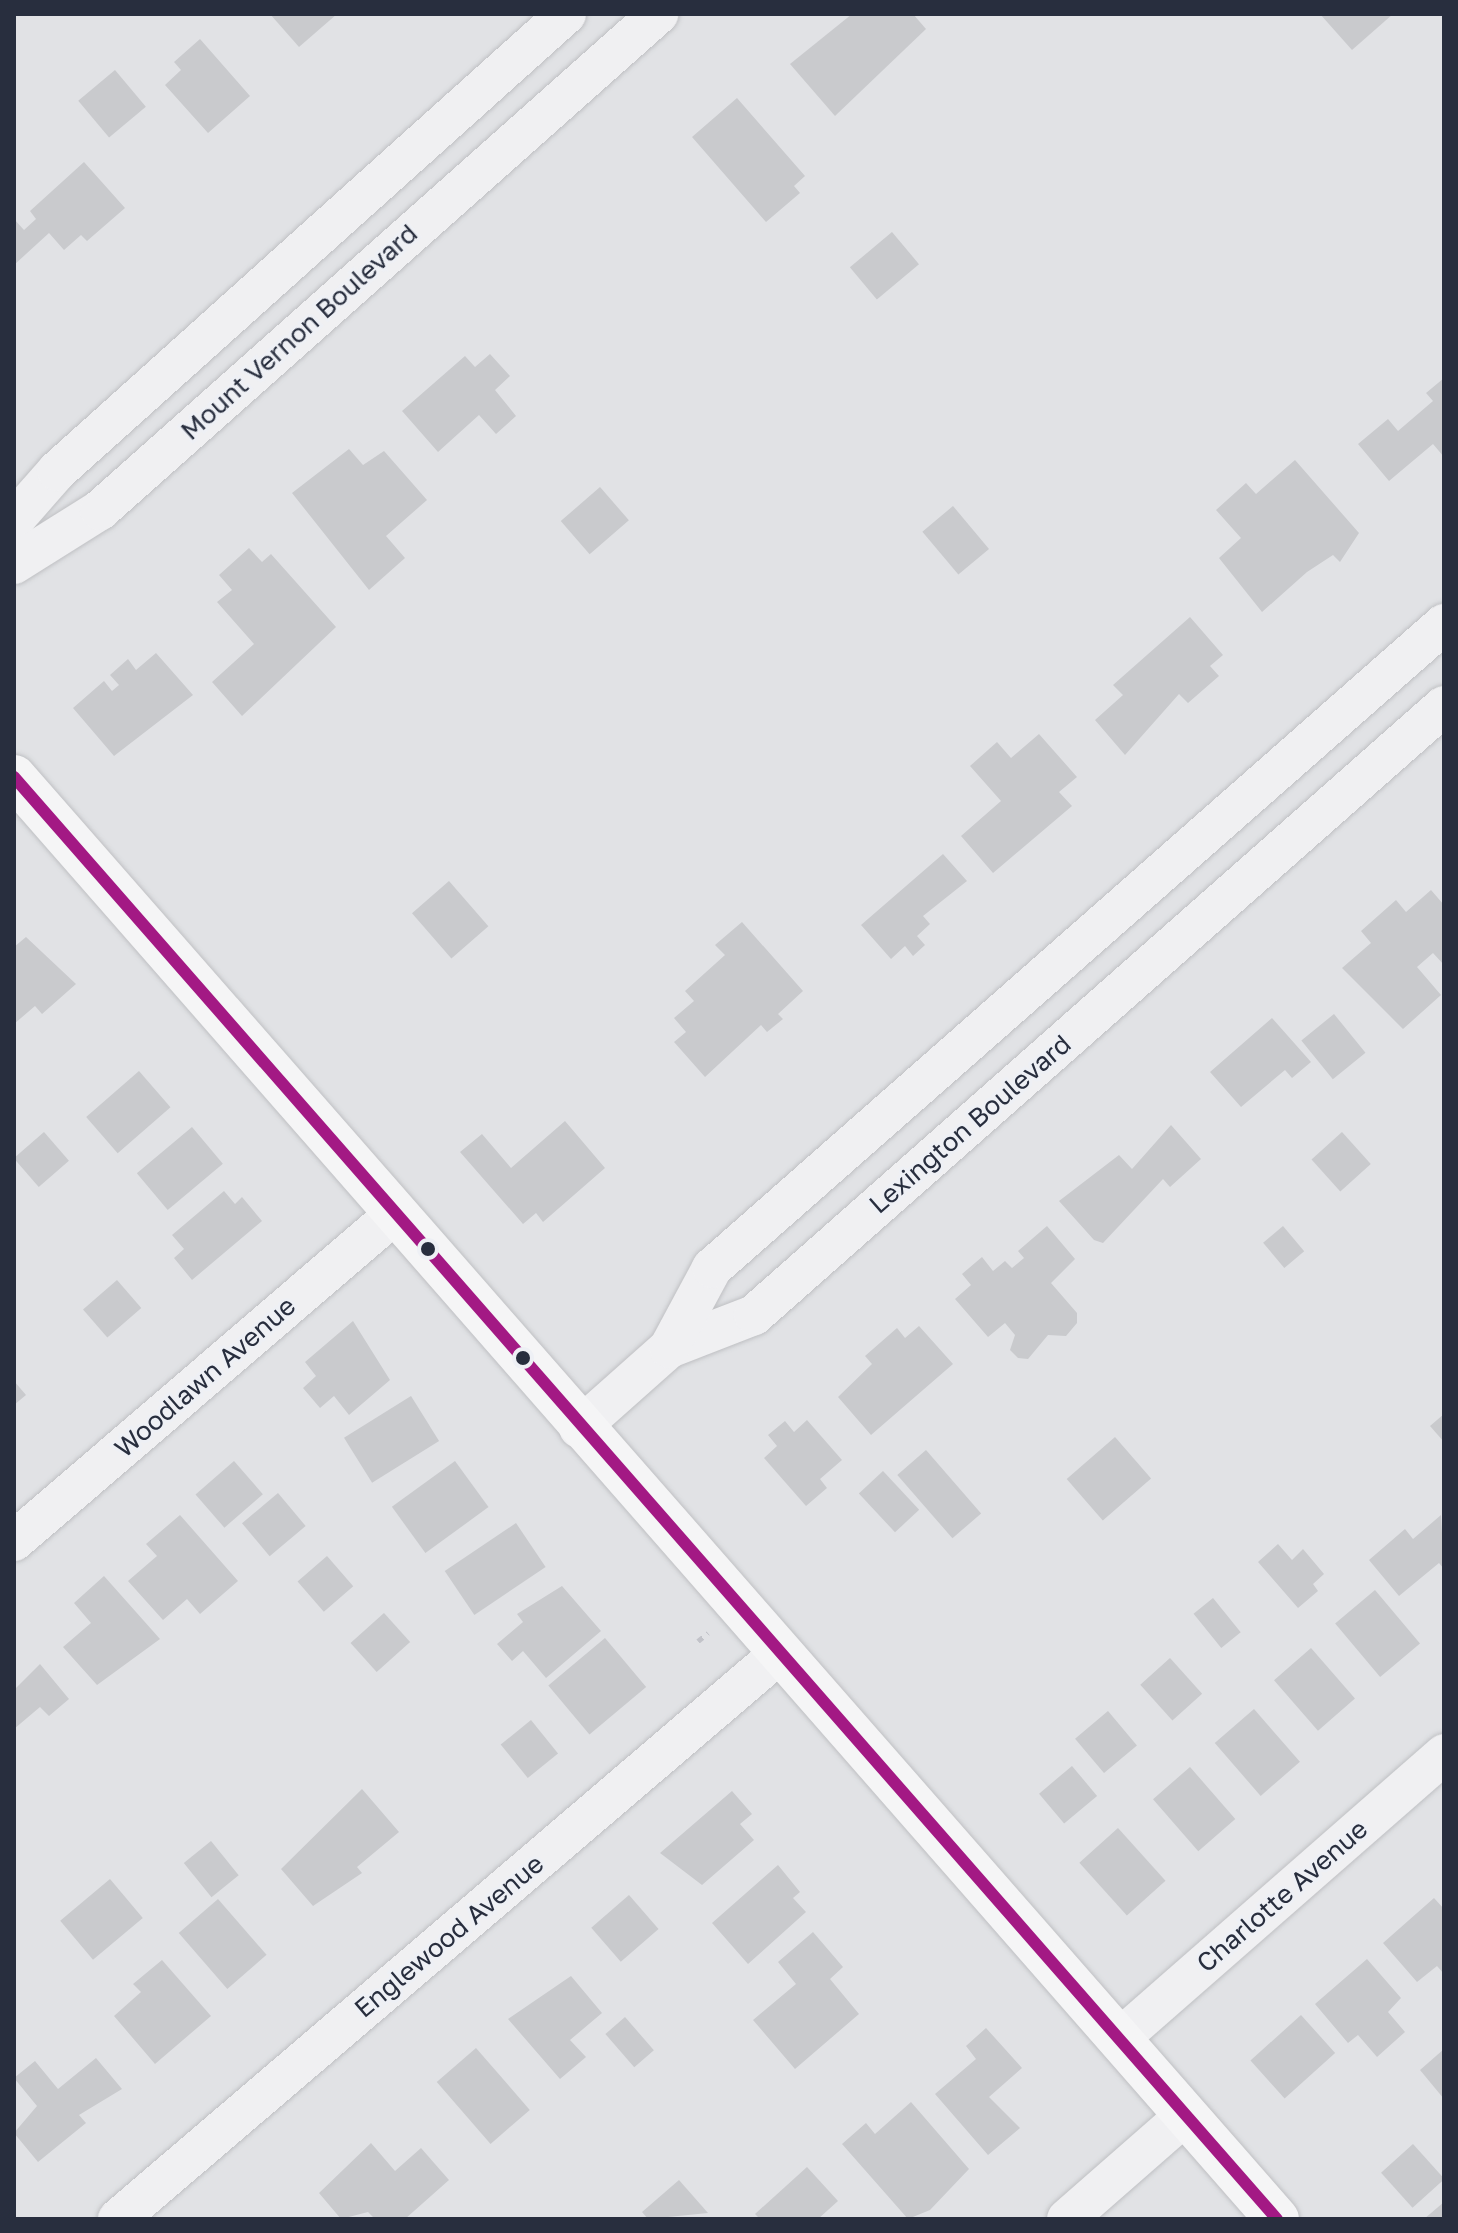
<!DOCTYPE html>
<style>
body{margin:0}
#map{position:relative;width:1458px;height:2233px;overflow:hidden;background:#e1e2e5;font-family:"Golos Text",sans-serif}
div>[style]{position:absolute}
.building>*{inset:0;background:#c9cacd;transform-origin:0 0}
.path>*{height:5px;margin-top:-2.5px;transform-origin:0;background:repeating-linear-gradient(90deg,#c2c3c9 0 6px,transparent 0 12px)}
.roads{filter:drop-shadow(0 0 2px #bfc0c3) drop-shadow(0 0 2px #bfc0c3)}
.minor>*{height:40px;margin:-20px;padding:0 20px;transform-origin:20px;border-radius:20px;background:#f0f0f2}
.major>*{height:44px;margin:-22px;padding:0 22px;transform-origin:22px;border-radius:22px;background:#f5f5f6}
.bus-1>*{height:12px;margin:-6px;padding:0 6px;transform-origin:6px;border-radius:6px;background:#a31984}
.dots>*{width:22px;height:22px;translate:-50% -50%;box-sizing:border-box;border:4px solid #eef0f5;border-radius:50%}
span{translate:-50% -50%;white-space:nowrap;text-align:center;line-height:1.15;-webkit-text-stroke:6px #eef0f5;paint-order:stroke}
.street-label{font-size:26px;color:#282e3e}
.frame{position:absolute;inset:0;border:16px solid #282e3e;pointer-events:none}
</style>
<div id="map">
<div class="building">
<div style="clip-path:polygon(270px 14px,337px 14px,299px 47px)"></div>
<div style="clip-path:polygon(852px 14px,913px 14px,926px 29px,835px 116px,790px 64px)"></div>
<div style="clip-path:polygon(1320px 14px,1393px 14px,1352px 50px)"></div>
<div style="clip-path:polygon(200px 39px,250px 96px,208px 133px,165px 85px,181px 70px,174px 62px)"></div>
<div style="left:115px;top:70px;width:48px;height:48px;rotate:50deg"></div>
<div style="clip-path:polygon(737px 98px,805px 176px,794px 186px,800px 193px,766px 222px,692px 137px)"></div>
<div style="clip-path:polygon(84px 162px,125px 208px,87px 241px,81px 235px,64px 250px,49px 233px,14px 265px,14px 219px,24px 230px,36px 219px,30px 211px)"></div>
<div style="left:892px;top:232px;width:42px;height:55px;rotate:50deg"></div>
<div style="clip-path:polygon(490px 354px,510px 376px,495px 390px,516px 416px,496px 434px,479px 415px,438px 452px,402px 411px,465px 356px,475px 367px)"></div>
<div style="clip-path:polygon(1444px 378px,1444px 457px,1433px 444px,1389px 481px,1358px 444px,1388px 419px,1398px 431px,1433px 401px,1426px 393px)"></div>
<div style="clip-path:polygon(349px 449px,363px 465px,384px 451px,427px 500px,386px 536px,405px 558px,369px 590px,292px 493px)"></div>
<div style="clip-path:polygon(1295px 460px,1359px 533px,1340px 562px,1333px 555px,1307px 572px,1262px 612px,1219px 558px,1241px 538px,1216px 510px,1246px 483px,1256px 494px)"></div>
<div style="left:600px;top:487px;width:44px;height:52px;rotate:49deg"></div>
<div style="left:953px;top:506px;width:56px;height:40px;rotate:50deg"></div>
<div style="clip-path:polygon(249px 548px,262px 562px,271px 554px,336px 627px,242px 716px,212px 682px,254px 644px,217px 602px,232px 590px,219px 575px)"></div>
<div style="clip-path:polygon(1190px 617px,1223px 655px,1210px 666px,1219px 676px,1188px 703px,1179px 694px,1125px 755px,1095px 720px,1123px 695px,1113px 685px)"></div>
<div style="clip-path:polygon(156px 653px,193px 695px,114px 756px,73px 708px,104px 681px,112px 691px,119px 685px,110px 675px,128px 659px,136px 670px)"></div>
<div style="clip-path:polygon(1039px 734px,1077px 777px,1059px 792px,1072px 806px,993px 873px,961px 836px,1001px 801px,970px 766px,997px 742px,1011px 758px)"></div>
<div style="clip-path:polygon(943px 854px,967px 881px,923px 916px,930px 924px,917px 936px,925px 945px,913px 956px,905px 946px,891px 959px,861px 925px)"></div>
<div style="left:449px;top:881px;width:60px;height:49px;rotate:49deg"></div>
<div style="clip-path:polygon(1431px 890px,1444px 905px,1444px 965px,1433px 953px,1417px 967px,1441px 995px,1403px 1029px,1342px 968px,1371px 943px,1361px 931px,1396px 900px,1406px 912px)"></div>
<div style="clip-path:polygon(742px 922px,803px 991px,778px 1014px,783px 1019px,767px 1032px,761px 1025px,705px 1077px,674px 1042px,686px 1032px,674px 1018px,694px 1001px,685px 991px,725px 955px,715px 945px)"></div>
<div style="clip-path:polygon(26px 937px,76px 984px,42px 1014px,35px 1006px,14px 1024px,14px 947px)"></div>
<div style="left:1334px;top:1014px;width:50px;height:42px;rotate:51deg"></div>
<div style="clip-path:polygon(1272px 1018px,1311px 1062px,1292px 1078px,1285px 1070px,1241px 1107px,1210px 1072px)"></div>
<div style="left:139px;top:1071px;width:48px;height:70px;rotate:49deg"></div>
<div style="clip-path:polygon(565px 1121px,605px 1168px,543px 1222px,536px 1213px,523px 1224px,460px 1152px,482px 1134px,511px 1168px)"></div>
<div style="clip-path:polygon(1171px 1125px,1201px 1159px,1170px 1187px,1163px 1179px,1103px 1243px,1094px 1240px,1059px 1201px,1119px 1155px,1132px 1169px)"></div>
<div style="left:192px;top:1127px;width:48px;height:72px;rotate:50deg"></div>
<div style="left:44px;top:1132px;width:38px;height:40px;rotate:49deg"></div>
<div style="left:1342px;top:1132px;width:43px;height:41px;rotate:48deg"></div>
<div style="clip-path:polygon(224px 1191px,235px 1204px,242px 1197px,262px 1221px,192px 1280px,174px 1258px,184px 1249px,172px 1235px)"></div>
<div style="clip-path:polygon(1047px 1226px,1075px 1259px,1051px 1283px,1077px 1313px,1077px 1323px,1066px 1336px,1048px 1335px,1028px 1359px,1018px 1358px,1010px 1350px,1015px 1335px,1005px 1323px,988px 1337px,955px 1299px,971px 1285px,962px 1274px,982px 1257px,993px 1271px,1005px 1261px,1012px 1268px,1024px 1258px,1018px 1251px)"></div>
<div style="left:1283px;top:1226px;width:33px;height:26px;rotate:50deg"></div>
<div style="left:117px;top:1280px;width:37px;height:45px;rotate:49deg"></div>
<div style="clip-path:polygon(353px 1321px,390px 1380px,349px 1415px,334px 1396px,320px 1408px,303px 1388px,316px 1376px,305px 1362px)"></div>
<div style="clip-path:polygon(919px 1326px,953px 1364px,871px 1435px,838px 1397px,872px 1364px,865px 1356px,897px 1328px,905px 1338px)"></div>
<div style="clip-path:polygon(14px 1381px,26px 1395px,14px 1405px)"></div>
<div style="left:411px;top:1396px;width:53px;height:79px;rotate:58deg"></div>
<div style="clip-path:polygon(1444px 1414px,1444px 1442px,1430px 1426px)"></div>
<div style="clip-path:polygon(807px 1420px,842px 1460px,820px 1479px,827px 1488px,806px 1506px,764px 1458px,777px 1446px,768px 1435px,785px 1421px,794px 1432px)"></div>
<div style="left:1115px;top:1437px;width:55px;height:64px;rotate:49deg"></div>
<div style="left:926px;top:1450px;width:84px;height:38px;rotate:49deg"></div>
<div style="left:234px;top:1461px;width:44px;height:51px;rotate:49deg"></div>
<div style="left:455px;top:1461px;width:57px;height:78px;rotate:54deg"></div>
<div style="left:883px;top:1471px;width:53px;height:33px;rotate:47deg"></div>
<div style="left:278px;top:1493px;width:43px;height:47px;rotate:50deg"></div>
<div style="clip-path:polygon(180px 1515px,238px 1581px,200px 1614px,187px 1599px,163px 1620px,128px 1581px,157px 1556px,146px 1544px)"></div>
<div style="clip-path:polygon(1441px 1515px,1444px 1569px,1439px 1563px,1399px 1596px,1369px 1560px,1405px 1529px,1413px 1539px)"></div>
<div style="left:516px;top:1523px;width:53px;height:86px;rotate:56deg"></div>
<div style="clip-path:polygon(1278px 1544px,1292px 1560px,1303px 1549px,1324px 1574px,1313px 1584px,1318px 1591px,1298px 1608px,1258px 1562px)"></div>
<div style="left:327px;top:1556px;width:40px;height:39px;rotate:49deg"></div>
<div style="clip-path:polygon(104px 1576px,160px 1639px,97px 1685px,63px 1647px,91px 1623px,74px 1603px)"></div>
<div style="clip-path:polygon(562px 1586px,601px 1631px,546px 1678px,523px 1651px,512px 1661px,497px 1644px,523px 1622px,517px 1614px)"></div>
<div style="left:1375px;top:1590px;width:70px;height:52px;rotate:50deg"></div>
<div style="left:1213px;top:1598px;width:44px;height:25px;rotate:51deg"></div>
<div style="left:384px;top:1613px;width:39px;height:45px;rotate:48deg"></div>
<div style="left:605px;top:1638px;width:64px;height:74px;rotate:50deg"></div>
<div style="left:1311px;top:1648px;width:67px;height:49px;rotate:49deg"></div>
<div style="left:1170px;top:1658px;width:48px;height:40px;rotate:48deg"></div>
<div style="clip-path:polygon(40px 1664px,69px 1699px,49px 1716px,40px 1707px,14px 1729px,14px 1690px)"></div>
<div style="left:1254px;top:1709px;width:70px;height:52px;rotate:49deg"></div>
<div style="left:1108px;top:1711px;width:45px;height:43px;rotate:50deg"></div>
<div style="left:531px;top:1720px;width:43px;height:39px;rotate:51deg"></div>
<div style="left:1072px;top:1766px;width:39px;height:43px;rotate:50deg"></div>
<div style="left:1190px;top:1767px;width:69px;height:49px;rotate:49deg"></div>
<div style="clip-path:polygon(362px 1789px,399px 1832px,357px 1867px,362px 1873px,313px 1906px,281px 1869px)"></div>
<div style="clip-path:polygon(732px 1791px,752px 1814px,740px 1824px,754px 1840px,702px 1885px,660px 1853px)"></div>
<div style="left:1118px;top:1828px;width:71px;height:52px;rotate:48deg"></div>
<div style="left:211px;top:1841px;width:44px;height:35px;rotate:51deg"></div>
<div style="clip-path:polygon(778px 1865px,800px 1892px,793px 1898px,806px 1912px,748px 1964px,712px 1923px)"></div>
<div style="left:110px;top:1879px;width:51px;height:65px;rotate:50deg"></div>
<div style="left:629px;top:1895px;width:45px;height:50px;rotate:49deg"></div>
<div style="clip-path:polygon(1434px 1898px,1444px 1909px,1444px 1974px,1437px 1966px,1417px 1982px,1383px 1943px)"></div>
<div style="left:218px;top:1899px;width:74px;height:52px;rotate:49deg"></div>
<div style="clip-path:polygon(813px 1932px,843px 1967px,830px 1979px,859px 2014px,795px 2069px,753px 2020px,796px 1984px,778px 1962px)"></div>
<div style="clip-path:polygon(1367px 1959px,1401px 1998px,1388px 2012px,1405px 2032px,1377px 2057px,1358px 2035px,1348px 2043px,1315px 2004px)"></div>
<div style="clip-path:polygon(162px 1960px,211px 2016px,155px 2064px,114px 2016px,141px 1992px,133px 1984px)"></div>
<div style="clip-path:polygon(571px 1976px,602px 2013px,570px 2040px,586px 2057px,560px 2079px,508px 2019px)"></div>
<div style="left:1301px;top:2015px;width:51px;height:68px;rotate:48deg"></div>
<div style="left:625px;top:2017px;width:44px;height:26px;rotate:49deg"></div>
<div style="clip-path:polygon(986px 2028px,1022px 2068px,989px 2097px,1020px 2128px,988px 2155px,935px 2094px,976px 2059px,966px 2046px)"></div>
<div style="left:476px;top:2048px;width:82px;height:52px;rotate:49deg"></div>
<div style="clip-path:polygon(1444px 2049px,1444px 2099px,1420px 2070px)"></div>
<div style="clip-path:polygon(96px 2058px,122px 2089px,79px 2115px,86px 2123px,38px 2162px,14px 2133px,37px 2106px,14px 2078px,35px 2061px,58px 2089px)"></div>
<div style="clip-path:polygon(911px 2102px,969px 2169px,930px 2210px,908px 2219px,842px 2144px,866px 2123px,875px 2134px)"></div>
<div style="clip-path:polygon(371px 2143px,395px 2171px,421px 2148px,449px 2180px,405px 2219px,375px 2219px,368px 2212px,341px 2219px,319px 2193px)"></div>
<div style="left:1413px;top:2144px;width:47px;height:43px;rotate:48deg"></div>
<div style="clip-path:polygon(807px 2167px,838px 2201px,818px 2219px,760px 2219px,755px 2214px)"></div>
<div style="clip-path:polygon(679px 2180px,708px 2213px,648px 2219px,642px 2212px)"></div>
<div style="clip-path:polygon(1444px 2202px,1444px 2219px,1424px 2219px)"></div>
</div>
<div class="path">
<div style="left:698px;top:1641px;width:13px;rotate:-39deg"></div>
</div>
<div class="roads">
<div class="minor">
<div style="left:14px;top:520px;width:65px;rotate:-48.7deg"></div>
<div style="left:57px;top:471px;width:684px;rotate:-41.92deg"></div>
<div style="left:14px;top:564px;width:102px;rotate:-32.1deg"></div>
<div style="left:100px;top:510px;width:747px;rotate:-41.63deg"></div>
<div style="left:669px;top:1348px;width:91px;rotate:-21.2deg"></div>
<div style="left:754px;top:1315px;width:920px;rotate:-41.43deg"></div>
<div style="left:579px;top:1428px;width:120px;rotate:-41.6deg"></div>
<div style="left:669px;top:1348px;width:91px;rotate:-61.7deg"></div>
<div style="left:712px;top:1268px;width:975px;rotate:-41.34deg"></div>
<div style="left:14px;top:1541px;width:503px;rotate:-40.65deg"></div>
<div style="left:1120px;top:2038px;width:431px;rotate:-41.2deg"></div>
<div style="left:118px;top:2219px;width:870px;rotate:-40.52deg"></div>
<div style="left:1067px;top:2219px;width:159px;rotate:-41.2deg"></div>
</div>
<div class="major">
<div style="left:14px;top:777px;width:1917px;rotate:48.79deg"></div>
</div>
</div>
<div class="bus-1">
<div style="left:14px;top:777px;width:1917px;rotate:48.79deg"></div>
</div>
<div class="dots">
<div style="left:428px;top:1249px;background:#282e3e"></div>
<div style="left:523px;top:1358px;background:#282e3e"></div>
</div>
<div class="street-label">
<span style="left:299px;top:332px;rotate:-42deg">Mount Vernon Boulevard</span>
<span style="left:970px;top:1124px;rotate:-41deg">Lexington Boulevard</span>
<span style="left:205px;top:1377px;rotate:-41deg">Woodlawn Avenue</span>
<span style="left:1282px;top:1896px;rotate:-41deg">Charlotte Avenue</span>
<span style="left:449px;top:1936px;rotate:-40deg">Englewood Avenue</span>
</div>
<div class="frame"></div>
</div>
